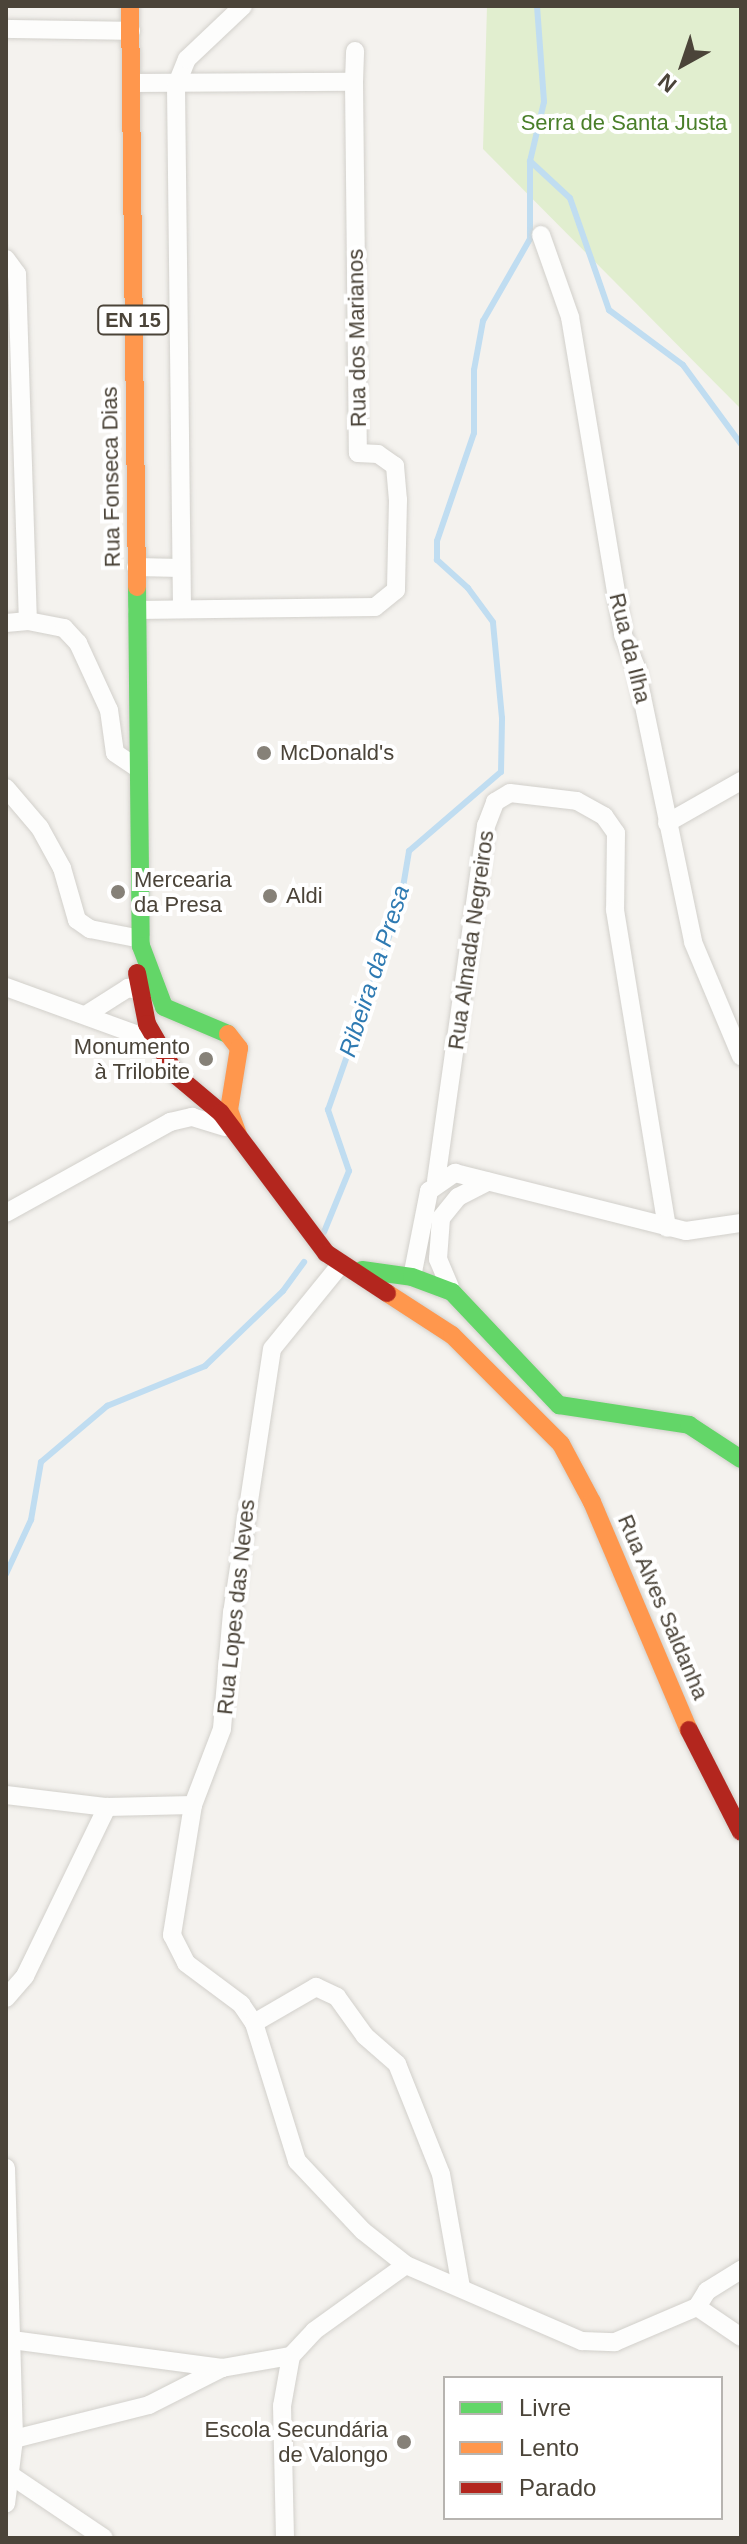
<!DOCTYPE html>
<meta charset="utf-8">
<style>
body{margin:0}
#map{position:relative;width:747px;height:2544px;overflow:hidden;background:#f4f2ee;font-family:Arial,sans-serif}
div>[style]{position:absolute}
.green>*{inset:0;background:#e1eecf}
.stream>*{height:6px;margin:-3px;padding:0 3px;transform-origin:3px;border-radius:3px;background:#c0ddf1}
.roads{filter:drop-shadow(0 0 2px #d2d0cb) drop-shadow(0 0 2px #d2d0cb)}
.street>*{height:18px;margin:-9px;padding:0 9px;transform-origin:9px;border-radius:9px;background:#fdfdfc}
.fast>*{height:18px;margin:-9px;padding:0 9px;transform-origin:9px;border-radius:9px;background:#63d668}
.slow>*{height:18px;margin:-9px;padding:0 9px;transform-origin:9px;border-radius:9px;background:#ff974d}
.jam>*{height:18px;margin:-9px;padding:0 9px;transform-origin:9px;border-radius:9px;background:#b3261e}
.dots>*{width:22px;height:22px;translate:-50% -50%;box-sizing:border-box;border:4px solid #fff;border-radius:50%}
span{translate:-50% -50%;white-space:nowrap;text-align:center;line-height:1.15;-webkit-text-stroke:8px #fff;paint-order:stroke}
.shield-label span{padding:2px 6px;background:#fff;border:2px solid;border-radius:6px;-webkit-text-stroke-width:0}
.shield-label{font-size:20px;color:#4b4439;font-weight:700}
.park-label{font-size:22px;color:#4a7f2a}
.street-label{font-size:22px;color:#4b4439}
.poi-label{font-size:22px;color:#4b4439}
.left{translate:0 -50%;text-align:left}
.right{translate:-100% -50%;text-align:right}
.water-label{font-size:24px;color:#2e7ab2;font-style:italic}
.frame{position:absolute;inset:0;border:8px solid #4b4439;pointer-events:none}
.legend{position:absolute;left:443px;top:2376px;width:280px;height:144px;box-sizing:border-box;background:#fff;border:2px solid #b7b4b0;margin:0;padding:10px 14px;list-style:none;font-size:24px;color:#4b4439}
.legend li{display:flex;align-items:center;gap:16px;height:40px}
.legend b{width:40px;border:2px solid #b7b4b0}
.north{position:absolute;left:643px;top:24px;width:80px;height:80px;-webkit-text-stroke:6px #fff;paint-order:stroke;rotate:220deg;font-size:22px;font-weight:700;line-height:32px;text-align:center;color:#4b4439}
.north::after{content:'';display:block;margin:auto;width:28px;height:36px;background:#4b4439;clip-path:polygon(50% 0,100% 100%,50% 72%,0 100%)}
</style>
<div id="map">
<div class="green">
<div style="clip-path:polygon(487px 6px,741px 6px,741px 409px,483px 149px)"></div>
</div>
<div class="stream">
<div style="left:537px;top:6px;width:96px;rotate:85.8deg"></div>
<div style="left:544px;top:102px;width:61px;rotate:103.3deg"></div>
<div style="left:530px;top:161px;width:54px;rotate:42.8deg"></div>
<div style="left:570px;top:198px;width:119px;rotate:70.8deg"></div>
<div style="left:609px;top:310px;width:92px;rotate:36.6deg"></div>
<div style="left:683px;top:365px;width:98px;rotate:53.7deg"></div>
<div style="left:324px;top:1232px;width:66px;rotate:-67.7deg"></div>
<div style="left:349px;top:1171px;width:65px;rotate:-109deg"></div>
<div style="left:328px;top:1110px;width:217px;rotate:-70.6deg"></div>
<div style="left:400px;top:905px;width:55px;rotate:-80.5deg"></div>
<div style="left:409px;top:851px;width:121px;rotate:-40.7deg"></div>
<div style="left:501px;top:772px;width:54px;rotate:-88.9deg"></div>
<div style="left:502px;top:718px;width:96px;rotate:-95.4deg"></div>
<div style="left:493px;top:622px;width:42px;rotate:-126.3deg"></div>
<div style="left:468px;top:588px;width:42px;rotate:-137.9deg"></div>
<div style="left:437px;top:560px;width:19px;rotate:-90deg"></div>
<div style="left:437px;top:541px;width:114px;rotate:-71.1deg"></div>
<div style="left:474px;top:433px;width:63px;rotate:-90deg"></div>
<div style="left:474px;top:370px;width:50px;rotate:-79.6deg"></div>
<div style="left:483px;top:321px;width:95px;rotate:-60.2deg"></div>
<div style="left:530px;top:239px;width:78px;rotate:-90deg"></div>
<div style="left:6px;top:1574px;width:60px;rotate:-65.2deg"></div>
<div style="left:31px;top:1520px;width:59px;rotate:-80.2deg"></div>
<div style="left:41px;top:1462px;width:87px;rotate:-40.3deg"></div>
<div style="left:107px;top:1406px;width:106px;rotate:-22.2deg"></div>
<div style="left:205px;top:1366px;width:108px;rotate:-43.9deg"></div>
<div style="left:283px;top:1291px;width:36px;rotate:-54deg"></div>
</div>
<div class="roads">
<div class="street">
<div style="left:6px;top:29px;width:125px;rotate:0.9deg"></div>
<div style="left:354px;top:82px;width:31px;rotate:-88deg"></div>
<div style="left:131px;top:83px;width:223px;rotate:-0.3deg"></div>
<div style="left:354px;top:82px;width:371px;rotate:89.4deg"></div>
<div style="left:358px;top:453px;width:20px;rotate:3deg"></div>
<div style="left:378px;top:454px;width:21px;rotate:35deg"></div>
<div style="left:395px;top:466px;width:34px;rotate:85deg"></div>
<div style="left:398px;top:500px;width:90px;rotate:91.3deg"></div>
<div style="left:396px;top:590px;width:27px;rotate:141deg"></div>
<div style="left:375px;top:607px;width:238px;rotate:179.3deg"></div>
<div style="left:541px;top:235px;width:87px;rotate:70.5deg"></div>
<div style="left:570px;top:317px;width:322px;rotate:80.5deg"></div>
<div style="left:623px;top:635px;width:35px;rotate:68deg"></div>
<div style="left:636px;top:668px;width:280px;rotate:78.2deg"></div>
<div style="left:693px;top:942px;width:124px;rotate:67.2deg"></div>
<div style="left:6px;top:259px;width:19px;rotate:54deg"></div>
<div style="left:17px;top:274px;width:347px;rotate:88.2deg"></div>
<div style="left:136px;top:567px;width:45px;rotate:1.3deg"></div>
<div style="left:182px;top:608px;width:522px;rotate:-90.66deg"></div>
<div style="left:176px;top:86px;width:29px;rotate:-68deg"></div>
<div style="left:187px;top:59px;width:77px;rotate:-43.4deg"></div>
<div style="left:6px;top:623px;width:22px;rotate:-5deg"></div>
<div style="left:28px;top:621px;width:37px;rotate:11deg"></div>
<div style="left:64px;top:628px;width:21px;rotate:47deg"></div>
<div style="left:78px;top:643px;width:74px;rotate:65.2deg"></div>
<div style="left:109px;top:710px;width:43px;rotate:82.1deg"></div>
<div style="left:115px;top:753px;width:27px;rotate:34deg"></div>
<div style="left:6px;top:788px;width:52px;rotate:49.6deg"></div>
<div style="left:40px;top:828px;width:46px;rotate:61.2deg"></div>
<div style="left:62px;top:868px;width:54px;rotate:73.9deg"></div>
<div style="left:77px;top:920px;width:16px;rotate:35deg"></div>
<div style="left:90px;top:929px;width:52px;rotate:11.1deg"></div>
<div style="left:667px;top:823px;width:85px;rotate:-29.6deg"></div>
<div style="left:6px;top:987px;width:158px;rotate:20deg"></div>
<div style="left:87px;top:1014px;width:49px;rotate:-32.4deg"></div>
<div style="left:128px;top:988px;width:18px;rotate:13deg"></div>
<div style="left:436px;top:1181px;width:359px;rotate:-82deg"></div>
<div style="left:486px;top:826px;width:26px;rotate:-69deg"></div>
<div style="left:495px;top:802px;width:17px;rotate:-31deg"></div>
<div style="left:510px;top:793px;width:67px;rotate:6.8deg"></div>
<div style="left:577px;top:801px;width:31px;rotate:29deg"></div>
<div style="left:604px;top:816px;width:21px;rotate:55deg"></div>
<div style="left:616px;top:833px;width:77px;rotate:90.7deg"></div>
<div style="left:615px;top:910px;width:322px;rotate:80.7deg"></div>
<div style="left:6px;top:1213px;width:188px;rotate:-29deg"></div>
<div style="left:170px;top:1122px;width:23px;rotate:-13deg"></div>
<div style="left:192px;top:1117px;width:34px;rotate:17deg"></div>
<div style="left:341px;top:1264px;width:109px;rotate:129.1deg"></div>
<div style="left:272px;top:1349px;width:266px;rotate:98.6deg"></div>
<div style="left:232px;top:1612px;width:117px;rotate:94.9deg"></div>
<div style="left:222px;top:1729px;width:81px;rotate:110.9deg"></div>
<div style="left:193px;top:1805px;width:132px;rotate:99.2deg"></div>
<div style="left:172px;top:1935px;width:31px;rotate:63deg"></div>
<div style="left:186px;top:1963px;width:69px;rotate:36.7deg"></div>
<div style="left:241px;top:2004px;width:23px;rotate:56deg"></div>
<div style="left:254px;top:2023px;width:145px;rotate:72.7deg"></div>
<div style="left:297px;top:2161px;width:96px;rotate:46.7deg"></div>
<div style="left:363px;top:2231px;width:55px;rotate:38.3deg"></div>
<div style="left:412px;top:1277px;width:88px;rotate:-78.8deg"></div>
<div style="left:429px;top:1191px;width:32px;rotate:-35deg"></div>
<div style="left:455px;top:1173px;width:238px;rotate:14.1deg"></div>
<div style="left:686px;top:1231px;width:56px;rotate:-8.3deg"></div>
<div style="left:452px;top:1292px;width:36px;rotate:-113deg"></div>
<div style="left:438px;top:1259px;width:41px;rotate:-85.8deg"></div>
<div style="left:441px;top:1218px;width:27px;rotate:-51deg"></div>
<div style="left:458px;top:1197px;width:34px;rotate:-27deg"></div>
<div style="left:6px;top:1795px;width:102px;rotate:6.8deg"></div>
<div style="left:107px;top:1807px;width:86px;rotate:-1.3deg"></div>
<div style="left:6px;top:1998px;width:29px;rotate:-49deg"></div>
<div style="left:25px;top:1976px;width:188px;rotate:-64.1deg"></div>
<div style="left:254px;top:2023px;width:72px;rotate:-30.1deg"></div>
<div style="left:316px;top:1987px;width:23px;rotate:25deg"></div>
<div style="left:337px;top:1997px;width:48px;rotate:54.3deg"></div>
<div style="left:365px;top:2036px;width:43px;rotate:41.2deg"></div>
<div style="left:397px;top:2064px;width:118px;rotate:68.2deg"></div>
<div style="left:441px;top:2174px;width:115px;rotate:80deg"></div>
<div style="left:6px;top:2168px;width:271px;rotate:88.3deg"></div>
<div style="left:14px;top:2439px;width:65px;rotate:97deg"></div>
<div style="left:697px;top:2307px;width:53px;rotate:34.3deg"></div>
<div style="left:12px;top:2340px;width:212px;rotate:7.6deg"></div>
<div style="left:14px;top:2439px;width:139px;rotate:-14.1deg"></div>
<div style="left:149px;top:2405px;width:82px;rotate:-26.9deg"></div>
<div style="left:222px;top:2368px;width:70px;rotate:-9.9deg"></div>
<div style="left:291px;top:2356px;width:34px;rotate:-47deg"></div>
<div style="left:314px;top:2331px;width:113px;rotate:-35.7deg"></div>
<div style="left:406px;top:2265px;width:192px;rotate:23.4deg"></div>
<div style="left:582px;top:2341px;width:33px;rotate:2deg"></div>
<div style="left:615px;top:2342px;width:89px;rotate:-23.1deg"></div>
<div style="left:697px;top:2307px;width:19px;rotate:-58deg"></div>
<div style="left:707px;top:2291px;width:40px;rotate:-32deg"></div>
<div style="left:6px;top:2472px;width:118px;rotate:34deg"></div>
<div style="left:285px;top:2538px;width:132px;rotate:-91.3deg"></div>
<div style="left:282px;top:2406px;width:51px;rotate:-79.8deg"></div>
</div>
<div class="fast">
<div style="left:137px;top:587px;width:359px;rotate:89.4deg"></div>
<div style="left:141px;top:946px;width:65px;rotate:69.3deg"></div>
<div style="left:164px;top:1007px;width:69px;rotate:22.9deg"></div>
<div style="left:362px;top:1270px;width:50px;rotate:8deg"></div>
<div style="left:412px;top:1277px;width:43px;rotate:20.6deg"></div>
<div style="left:452px;top:1292px;width:156px;rotate:46.6deg"></div>
<div style="left:559px;top:1405px;width:132px;rotate:8.7deg"></div>
<div style="left:689px;top:1425px;width:62px;rotate:33.2deg"></div>
</div>
<div class="slow">
<div style="left:130px;top:6px;width:581px;rotate:89.31deg"></div>
<div style="left:228px;top:1034px;width:18px;rotate:52deg"></div>
<div style="left:239px;top:1048px;width:63px;rotate:99.2deg"></div>
<div style="left:229px;top:1110px;width:27px;rotate:70deg"></div>
<div style="left:387px;top:1293px;width:77px;rotate:32.9deg"></div>
<div style="left:452px;top:1335px;width:154px;rotate:45deg"></div>
<div style="left:561px;top:1444px;width:66px;rotate:61.9deg"></div>
<div style="left:592px;top:1502px;width:248px;rotate:67deg"></div>
</div>
<div class="jam">
<div style="left:137px;top:973px;width:52px;rotate:78.9deg"></div>
<div style="left:147px;top:1024px;width:60px;rotate:60deg"></div>
<div style="left:177px;top:1076px;width:57px;rotate:40.1deg"></div>
<div style="left:221px;top:1113px;width:175px;rotate:53.1deg"></div>
<div style="left:326px;top:1253px;width:73px;rotate:33.3deg"></div>
<div style="left:689px;top:1730px;width:114px;rotate:63deg"></div>
</div>
</div>
<div class="dots">
<div style="left:264px;top:753px;background:#868178"></div>
<div style="left:118px;top:892px;background:#868178"></div>
<div style="left:270px;top:896px;background:#868178"></div>
<div style="left:206px;top:1059px;background:#868178"></div>
<div style="left:404px;top:2442px;background:#868178"></div>
</div>
<div class="shield-label">
<span style="left:133px;top:320px">EN 15</span>
</div>
<div class="park-label">
<span style="left:624px;top:123px">Serra de Santa Justa</span>
</div>
<div class="street-label">
<span style="left:357px;top:338px;rotate:-91deg">Rua dos Marianos</span>
<span style="left:111px;top:477px;rotate:-91deg">Rua Fonseca Dias</span>
<span style="left:630px;top:648px;rotate:76deg">Rua da Ilha</span>
<span style="left:471px;top:940px;rotate:-82deg">Rua Almada Negreiros</span>
<span style="left:236px;top:1607px;rotate:-84deg">Rua Lopes das Neves</span>
<span style="left:663px;top:1607px;rotate:67deg">Rua Alves Saldanha</span>
</div>
<div class="poi-label">
<span class="left" style="left:280px;top:753px">McDonald's</span>
<span class="left" style="left:134px;top:892px">Mercearia<br>da Presa</span>
<span class="left" style="left:286px;top:896px">Aldi</span>
<span class="right" style="left:190px;top:1059px">Monumento<br>à Trilobite</span>
<span class="right" style="left:388px;top:2442px">Escola Secundária<br>de Valongo</span>
</div>
<div class="water-label">
<span style="left:374px;top:971px;rotate:-72deg">Ribeira da Presa</span>
</div>
<div class="frame"></div>
<ul class="legend">
<li><b style="height:10px;background:#63d668"></b>Livre</li>
<li><b style="height:10px;background:#ff974d"></b>Lento</li>
<li><b style="height:10px;background:#b3261e"></b>Parado</li>
</ul>
<div class="north">N</div>
</div>
